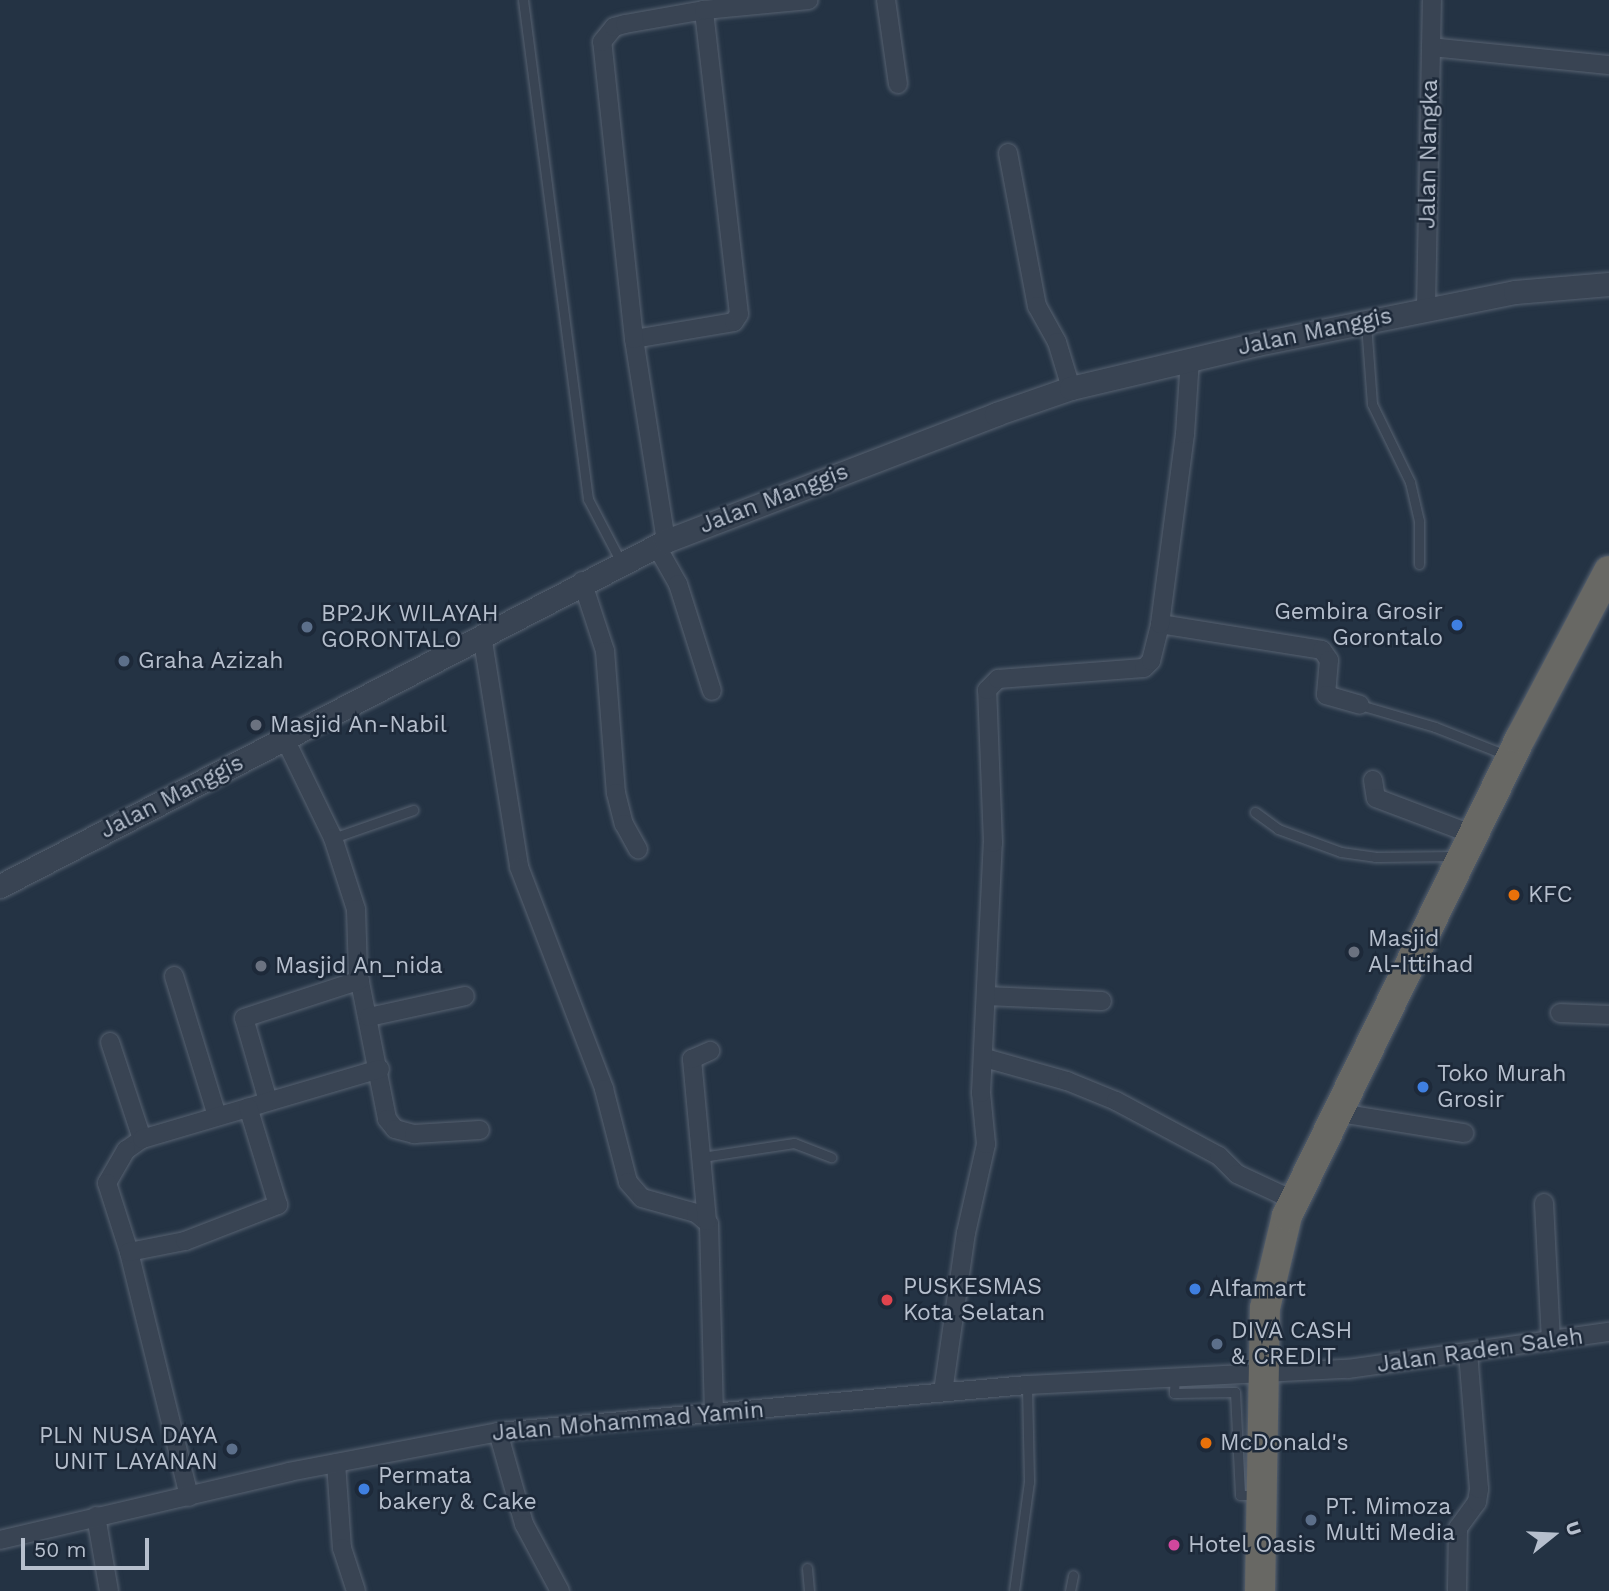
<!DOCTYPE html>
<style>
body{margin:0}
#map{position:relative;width:1609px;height:1591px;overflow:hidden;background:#243344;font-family:"Work Sans",sans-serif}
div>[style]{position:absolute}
.roads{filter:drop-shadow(0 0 2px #576271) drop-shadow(0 0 2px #576271)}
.service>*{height:9px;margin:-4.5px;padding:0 4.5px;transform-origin:4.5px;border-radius:4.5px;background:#394453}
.minor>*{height:18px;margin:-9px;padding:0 9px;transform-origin:9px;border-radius:9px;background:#394453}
.tertiary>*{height:23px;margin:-11.5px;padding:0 11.5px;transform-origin:11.5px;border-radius:11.5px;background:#394453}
.trunk>*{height:30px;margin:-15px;padding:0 15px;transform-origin:15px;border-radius:15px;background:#686864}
.dots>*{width:19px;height:19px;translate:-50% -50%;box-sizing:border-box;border:4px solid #1d2939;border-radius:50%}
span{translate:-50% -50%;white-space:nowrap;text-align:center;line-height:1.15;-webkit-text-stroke:5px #1d2939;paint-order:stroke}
.street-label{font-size:23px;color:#b6bfcd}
.poi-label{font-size:23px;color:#b6bfcd}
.right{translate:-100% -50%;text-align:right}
.left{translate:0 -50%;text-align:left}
.north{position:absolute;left:1518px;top:1500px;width:70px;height:70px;-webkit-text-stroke:5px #1d2939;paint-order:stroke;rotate:72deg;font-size:19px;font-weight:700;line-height:28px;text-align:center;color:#b6bfcd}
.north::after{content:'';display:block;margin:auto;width:24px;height:32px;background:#b6bfcd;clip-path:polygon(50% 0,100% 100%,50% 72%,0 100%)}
.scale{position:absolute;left:21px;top:1538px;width:128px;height:32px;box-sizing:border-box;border:4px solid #b6bfcd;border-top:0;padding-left:9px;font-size:21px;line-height:24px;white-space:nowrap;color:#b6bfcd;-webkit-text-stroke:5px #1d2939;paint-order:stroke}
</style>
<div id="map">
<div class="roads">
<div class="service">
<div style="left:523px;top:0;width:503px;rotate:82.58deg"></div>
<div style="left:588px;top:499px;width:71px;rotate:62.4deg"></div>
<div style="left:1366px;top:324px;width:80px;rotate:85.7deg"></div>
<div style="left:1372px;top:404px;width:87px;rotate:64deg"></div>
<div style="left:1410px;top:482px;width:40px;rotate:77deg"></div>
<div style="left:1419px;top:521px;width:43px;rotate:90deg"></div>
<div style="left:1360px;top:705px;width:78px;rotate:16.3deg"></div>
<div style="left:1435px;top:727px;width:76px;rotate:21.5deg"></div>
<div style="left:1255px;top:812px;width:29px;rotate:36deg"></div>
<div style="left:1278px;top:829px;width:67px;rotate:20.1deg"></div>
<div style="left:1341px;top:852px;width:34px;rotate:8deg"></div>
<div style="left:1375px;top:857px;width:83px;rotate:-0.7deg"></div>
<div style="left:333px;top:838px;width:85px;rotate:-19.3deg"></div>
<div style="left:702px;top:1157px;width:93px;rotate:-8.7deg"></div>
<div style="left:794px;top:1143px;width:40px;rotate:21deg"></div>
<div style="left:1175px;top:1377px;width:16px;rotate:94deg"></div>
<div style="left:1174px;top:1393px;width:61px;rotate:-0.9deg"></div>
<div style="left:1235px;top:1392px;width:103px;rotate:87.2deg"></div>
<div style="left:1240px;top:1495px;width:7px"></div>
<div style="left:807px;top:1568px;width:23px;rotate:85deg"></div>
<div style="left:1014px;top:1591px;width:110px;rotate:-82.2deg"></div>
<div style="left:1029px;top:1482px;width:97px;rotate:-91.2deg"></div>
<div style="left:1070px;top:1591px;width:16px;rotate:-79deg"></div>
</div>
<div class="minor">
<div style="left:886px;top:0;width:85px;rotate:81.9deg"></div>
<div style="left:1431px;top:47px;width:179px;rotate:5.8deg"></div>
<div style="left:1008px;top:153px;width:156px;rotate:79.3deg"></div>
<div style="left:1037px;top:306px;width:41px;rotate:60.9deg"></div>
<div style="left:1057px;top:342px;width:48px;rotate:73.1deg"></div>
<div style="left:1426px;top:308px;width:308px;rotate:-88.9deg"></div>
<div style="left:634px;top:339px;width:101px;rotate:-9.6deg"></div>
<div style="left:734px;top:322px;width:9px;rotate:-58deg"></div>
<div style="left:739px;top:314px;width:306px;rotate:-96.6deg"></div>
<div style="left:666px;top:541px;width:205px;rotate:-99deg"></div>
<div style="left:634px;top:339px;width:299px;rotate:-96.1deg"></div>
<div style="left:602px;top:42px;width:19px;rotate:-51deg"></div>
<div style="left:614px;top:27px;width:11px;rotate:-15deg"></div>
<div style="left:625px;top:24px;width:80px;rotate:-10deg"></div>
<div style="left:704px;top:10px;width:105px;rotate:-5.4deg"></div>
<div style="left:656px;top:545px;width:45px;rotate:60.6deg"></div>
<div style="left:678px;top:584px;width:112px;rotate:72.4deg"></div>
<div style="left:582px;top:581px;width:74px;rotate:71.8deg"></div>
<div style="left:605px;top:651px;width:142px;rotate:85.6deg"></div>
<div style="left:616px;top:793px;width:32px;rotate:76deg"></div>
<div style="left:624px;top:824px;width:29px;rotate:61deg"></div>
<div style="left:1160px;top:624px;width:164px;rotate:9.1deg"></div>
<div style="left:1322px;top:650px;width:12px;rotate:55deg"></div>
<div style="left:1329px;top:660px;width:35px;rotate:95deg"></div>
<div style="left:1326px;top:695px;width:35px;rotate:16deg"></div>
<div style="left:482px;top:635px;width:235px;rotate:80.9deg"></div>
<div style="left:519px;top:867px;width:238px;rotate:69deg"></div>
<div style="left:604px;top:1089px;width:96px;rotate:75.5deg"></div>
<div style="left:628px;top:1182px;width:21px;rotate:49deg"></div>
<div style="left:642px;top:1198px;width:56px;rotate:15.5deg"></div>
<div style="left:696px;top:1213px;width:17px;rotate:40deg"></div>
<div style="left:709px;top:1224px;width:190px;rotate:88.5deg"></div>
<div style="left:285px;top:739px;width:110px;rotate:64.1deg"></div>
<div style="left:333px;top:838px;width:75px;rotate:72.1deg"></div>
<div style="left:356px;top:909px;width:63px;rotate:88.2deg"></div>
<div style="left:358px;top:972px;width:150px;rotate:78.8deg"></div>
<div style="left:387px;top:1119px;width:13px;rotate:51deg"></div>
<div style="left:395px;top:1129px;width:20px;rotate:15deg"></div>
<div style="left:414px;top:1134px;width:66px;rotate:-3.5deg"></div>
<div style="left:1373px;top:780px;width:18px;rotate:81deg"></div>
<div style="left:1376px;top:798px;width:105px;rotate:20.7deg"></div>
<div style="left:174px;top:976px;width:146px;rotate:72.9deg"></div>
<div style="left:986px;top:996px;width:116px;rotate:2.5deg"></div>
<div style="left:1560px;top:1013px;width:49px;rotate:2.3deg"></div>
<div style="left:369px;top:1017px;width:98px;rotate:-12.3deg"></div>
<div style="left:110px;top:1042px;width:102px;rotate:71.7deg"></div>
<div style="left:142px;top:1139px;width:19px;rotate:145deg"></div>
<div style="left:126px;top:1150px;width:38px;rotate:120deg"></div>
<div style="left:107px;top:1183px;width:72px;rotate:72.3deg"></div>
<div style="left:129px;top:1252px;width:252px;rotate:76.2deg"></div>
<div style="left:985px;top:1058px;width:85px;rotate:15.7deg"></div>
<div style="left:1067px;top:1081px;width:53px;rotate:22.2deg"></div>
<div style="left:1116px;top:1101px;width:117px;rotate:28.1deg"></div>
<div style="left:1219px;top:1156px;width:25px;rotate:45deg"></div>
<div style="left:1237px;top:1174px;width:62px;rotate:24.9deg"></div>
<div style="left:268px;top:1101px;width:86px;rotate:-106.1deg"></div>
<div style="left:244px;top:1018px;width:122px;rotate:-18.1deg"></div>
<div style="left:1334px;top:1112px;width:132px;rotate:9.2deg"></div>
<div style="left:142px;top:1139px;width:248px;rotate:-16.4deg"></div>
<div style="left:1544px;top:1203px;width:138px;rotate:87.1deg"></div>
<div style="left:707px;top:1221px;width:163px;rotate:-95.3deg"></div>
<div style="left:692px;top:1059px;width:20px;rotate:-24deg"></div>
<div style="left:129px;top:1252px;width:57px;rotate:-11.1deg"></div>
<div style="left:185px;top:1241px;width:100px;rotate:-21.2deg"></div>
<div style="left:278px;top:1205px;width:102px;rotate:-107deg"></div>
<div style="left:943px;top:1392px;width:161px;rotate:-81.8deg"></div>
<div style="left:966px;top:1233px;width:91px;rotate:-77.3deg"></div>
<div style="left:986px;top:1144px;width:51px;rotate:-95.6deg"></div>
<div style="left:981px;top:1093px;width:250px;rotate:-87.3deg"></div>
<div style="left:993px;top:843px;width:153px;rotate:-92.2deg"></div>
<div style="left:987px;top:690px;width:16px;rotate:-45deg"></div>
<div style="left:998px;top:679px;width:146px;rotate:-4.3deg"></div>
<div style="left:1144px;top:668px;width:10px;rotate:-45deg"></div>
<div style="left:1151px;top:661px;width:38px;rotate:-76deg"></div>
<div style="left:1160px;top:624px;width:192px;rotate:-82.5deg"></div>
<div style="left:1185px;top:434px;width:75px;rotate:-86.2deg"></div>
<div style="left:498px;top:1432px;width:96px;rotate:74.2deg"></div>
<div style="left:524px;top:1524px;width:76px;rotate:61.8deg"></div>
<div style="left:336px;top:1463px;width:85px;rotate:86deg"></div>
<div style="left:342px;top:1548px;width:45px;rotate:72deg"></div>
<div style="left:96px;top:1516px;width:76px;rotate:80.2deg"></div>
<div style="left:0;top:1540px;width:297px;rotate:-13.2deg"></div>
<div style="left:289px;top:1472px;width:213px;rotate:-10.8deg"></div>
<div style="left:498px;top:1432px;width:531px;rotate:-5.08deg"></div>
<div style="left:1027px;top:1385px;width:321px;rotate:-2.9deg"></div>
<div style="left:1348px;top:1369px;width:264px;rotate:-8.1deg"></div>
<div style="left:1457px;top:1591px;width:63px;rotate:-89.1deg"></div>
<div style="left:1458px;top:1528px;width:32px;rotate:-54deg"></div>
<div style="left:1477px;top:1502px;width:13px;rotate:-81deg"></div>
<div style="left:1479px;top:1489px;width:136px;rotate:-94.6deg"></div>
</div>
<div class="tertiary">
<div style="left:0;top:886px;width:750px;rotate:-27.38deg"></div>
<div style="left:666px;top:541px;width:354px;rotate:-21deg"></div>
<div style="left:996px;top:414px;width:79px;rotate:-19.1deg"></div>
<div style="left:1071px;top:388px;width:191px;rotate:-13.3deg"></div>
<div style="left:1257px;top:344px;width:263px;rotate:-11.4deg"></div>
<div style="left:1515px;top:292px;width:94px;rotate:-4.9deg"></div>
</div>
<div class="trunk">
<div style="left:1260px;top:1591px;width:283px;rotate:-89deg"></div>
<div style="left:1265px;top:1308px;width:95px;rotate:-76.6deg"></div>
<div style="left:1287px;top:1216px;width:531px;rotate:-63.97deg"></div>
<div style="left:1520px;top:739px;width:190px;rotate:-62.1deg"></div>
</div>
</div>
<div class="dots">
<div style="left:1457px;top:625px;background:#3f7fe0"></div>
<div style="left:307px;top:627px;background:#5c6f8a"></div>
<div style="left:124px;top:661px;background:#5c6f8a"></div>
<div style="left:256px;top:725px;background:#6b7280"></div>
<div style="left:1514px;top:895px;background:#e8710a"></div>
<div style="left:1354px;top:952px;background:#6b7280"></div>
<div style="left:261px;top:966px;background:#6b7280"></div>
<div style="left:1423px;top:1087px;background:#3f7fe0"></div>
<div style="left:1195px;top:1289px;background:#3f7fe0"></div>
<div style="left:887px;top:1300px;background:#e0444e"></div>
<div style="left:1217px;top:1344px;background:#5c6f8a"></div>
<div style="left:1206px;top:1443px;background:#e8710a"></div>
<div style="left:232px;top:1449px;background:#5c6f8a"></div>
<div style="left:364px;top:1489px;background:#3f7fe0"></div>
<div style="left:1311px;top:1520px;background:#5c6f8a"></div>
<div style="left:1174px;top:1545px;background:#d1479c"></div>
</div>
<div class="street-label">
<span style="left:1429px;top:154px;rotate:-89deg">Jalan Nangka</span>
<span style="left:1315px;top:332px;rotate:-12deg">Jalan Manggis</span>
<span style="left:774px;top:499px;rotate:-21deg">Jalan Manggis</span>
<span style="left:172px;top:797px;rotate:-27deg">Jalan Manggis</span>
<span style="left:1480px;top:1351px;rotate:-8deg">Jalan Raden Saleh</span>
<span style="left:628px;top:1422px;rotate:-5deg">Jalan Mohammad Yamin</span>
</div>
<div class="poi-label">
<span class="right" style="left:1443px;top:625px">Gembira Grosir<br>Gorontalo</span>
<span class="left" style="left:321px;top:627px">BP2JK WILAYAH<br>GORONTALO</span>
<span class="left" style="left:138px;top:661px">Graha Azizah</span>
<span class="left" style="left:270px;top:725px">Masjid An-Nabil</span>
<span class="left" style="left:1528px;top:895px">KFC</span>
<span class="left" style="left:1368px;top:952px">Masjid<br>Al-Ittihad</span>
<span class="left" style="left:275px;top:966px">Masjid An_nida</span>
<span class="left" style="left:1437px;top:1087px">Toko Murah<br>Grosir</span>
<span class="left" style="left:903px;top:1300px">PUSKESMAS<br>Kota Selatan</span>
<span class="left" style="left:1209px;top:1289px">Alfamart</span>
<span class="left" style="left:1231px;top:1344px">DIVA CASH<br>&amp; CREDIT</span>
<span class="right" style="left:218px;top:1449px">PLN NUSA DAYA<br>UNIT LAYANAN</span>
<span class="left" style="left:1220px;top:1443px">McDonald's</span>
<span class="left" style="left:378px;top:1489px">Permata<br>bakery &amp; Cake</span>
<span class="left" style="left:1325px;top:1520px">PT. Mimoza<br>Multi Media</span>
<span class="left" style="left:1188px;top:1545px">Hotel Oasis</span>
</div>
<div class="north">U</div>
<div class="scale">50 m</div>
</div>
